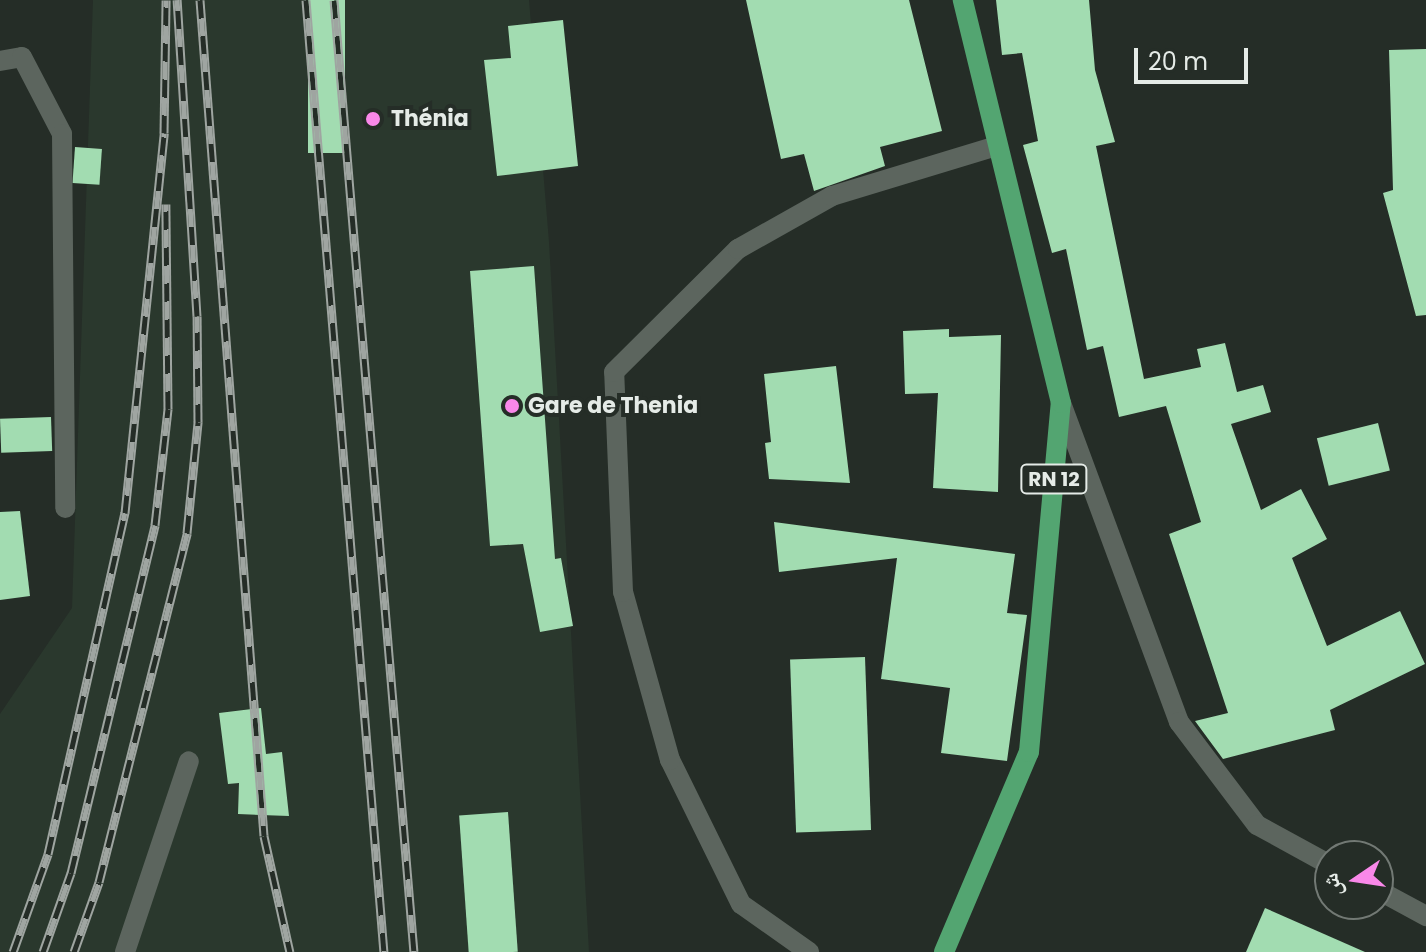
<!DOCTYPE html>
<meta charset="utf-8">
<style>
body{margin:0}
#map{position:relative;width:1426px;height:952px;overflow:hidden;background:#252d27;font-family:Poppins,"Noto Naskh Arabic",sans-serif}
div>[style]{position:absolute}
.built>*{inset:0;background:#2a382d}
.building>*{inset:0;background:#a2dcb1;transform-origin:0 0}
.lane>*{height:20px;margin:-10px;padding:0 10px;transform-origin:10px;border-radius:10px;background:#5c655e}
.street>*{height:20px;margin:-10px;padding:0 10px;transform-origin:10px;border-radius:10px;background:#5c655e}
.primary>*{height:20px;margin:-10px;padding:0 10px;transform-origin:10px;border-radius:10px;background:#53a571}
.rail>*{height:9px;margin-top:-4.5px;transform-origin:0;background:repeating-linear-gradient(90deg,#252d27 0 18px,#9fa5a1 0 36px);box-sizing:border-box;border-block:2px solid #9fa5a1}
.dots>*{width:22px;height:22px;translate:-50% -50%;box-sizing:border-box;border:4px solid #252d27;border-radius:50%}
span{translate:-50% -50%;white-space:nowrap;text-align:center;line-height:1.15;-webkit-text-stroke:8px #252d27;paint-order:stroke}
.shield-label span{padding:2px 6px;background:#252d27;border:2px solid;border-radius:6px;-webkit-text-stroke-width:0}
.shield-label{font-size:20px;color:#e5ebe7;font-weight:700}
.poi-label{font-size:22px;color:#e5ebe7;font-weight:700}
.left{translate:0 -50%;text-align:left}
.north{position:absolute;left:1314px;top:840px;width:80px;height:80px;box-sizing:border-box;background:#252d27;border:2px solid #727974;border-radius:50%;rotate:257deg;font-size:22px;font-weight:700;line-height:32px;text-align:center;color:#e5ebe7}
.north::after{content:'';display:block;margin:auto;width:28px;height:36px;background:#f988e9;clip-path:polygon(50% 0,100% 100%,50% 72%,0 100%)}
.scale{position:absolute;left:1134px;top:48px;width:114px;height:36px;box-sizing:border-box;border:4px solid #e5ebe7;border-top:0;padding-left:10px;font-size:24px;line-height:28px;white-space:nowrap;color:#e5ebe7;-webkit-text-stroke:6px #252d27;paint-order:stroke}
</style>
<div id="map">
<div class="built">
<div style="clip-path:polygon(93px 0,529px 0,549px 242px,589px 952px,0 952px,0 714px,72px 608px)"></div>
</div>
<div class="building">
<div style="left:308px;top:0;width:37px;height:153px"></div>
<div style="clip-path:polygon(746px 0,909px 0,942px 131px,880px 147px,885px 166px,814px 191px,804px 154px,781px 159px)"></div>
<div style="clip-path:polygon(996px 0,1089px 0,1095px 70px,1115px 142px,1096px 146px,1144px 379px,1201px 367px,1197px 349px,1225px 343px,1237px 392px,1263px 385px,1271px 412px,1231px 424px,1261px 510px,1301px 489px,1327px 539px,1292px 558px,1327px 646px,1400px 611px,1425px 664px,1330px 710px,1335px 730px,1223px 759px,1195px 721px,1228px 713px,1169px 534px,1201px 522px,1166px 406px,1119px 417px,1103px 346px,1087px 350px,1066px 249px,1052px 253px,1023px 145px,1038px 141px,1022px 53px,1002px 55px)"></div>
<div style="clip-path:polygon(563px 20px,578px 166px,497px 176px,484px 60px,511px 58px,508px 26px)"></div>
<div style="clip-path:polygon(1426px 49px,1426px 315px,1416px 316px,1383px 193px,1393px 190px,1389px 50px)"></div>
<div style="left:75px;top:147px;width:27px;height:36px;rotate:4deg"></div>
<div style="clip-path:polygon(534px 266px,555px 559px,561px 558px,573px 626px,540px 632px,523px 544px,490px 546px,470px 271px)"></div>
<div style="clip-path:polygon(949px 329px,949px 337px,1001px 335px,998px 492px,933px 488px,938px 393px,905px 394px,903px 331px)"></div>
<div style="clip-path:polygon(836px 366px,850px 483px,769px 479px,765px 443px,771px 442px,764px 374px)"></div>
<div style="left:51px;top:417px;width:34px;height:51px;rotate:88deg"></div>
<div style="left:1378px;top:423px;width:49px;height:63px;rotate:76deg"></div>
<div style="clip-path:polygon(20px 511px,30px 596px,0 600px,0 512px)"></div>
<div style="clip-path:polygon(774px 522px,1015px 554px,1007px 613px,1027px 615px,1007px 761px,941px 753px,950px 688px,881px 679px,897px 558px,779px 572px)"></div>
<div style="left:865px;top:657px;width:173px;height:75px;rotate:88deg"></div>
<div style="clip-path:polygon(261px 708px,266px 754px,282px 752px,289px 816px,238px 814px,239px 783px,228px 784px,219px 713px)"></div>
<div style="left:508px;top:812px;width:140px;height:49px;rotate:86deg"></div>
<div style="clip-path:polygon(1265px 908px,1365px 952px,1246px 952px)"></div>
</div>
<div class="lane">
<div style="left:125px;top:952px;width:201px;rotate:-71.5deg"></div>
<div style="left:809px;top:952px;width:83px;rotate:-144.8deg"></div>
<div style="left:741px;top:904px;width:161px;rotate:-116.2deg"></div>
<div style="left:670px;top:760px;width:174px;rotate:-105.6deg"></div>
<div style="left:623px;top:592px;width:220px;rotate:-92.3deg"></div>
<div style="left:614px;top:372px;width:175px;rotate:-44.8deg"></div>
<div style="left:738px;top:249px;width:108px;rotate:-29.4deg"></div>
<div style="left:832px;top:196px;width:172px;rotate:-16.9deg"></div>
</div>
<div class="street">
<div style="left:0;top:61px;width:22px;rotate:-10deg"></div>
<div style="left:22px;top:57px;width:87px;rotate:62.5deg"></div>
<div style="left:62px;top:134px;width:374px;rotate:89.5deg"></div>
<div style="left:1061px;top:403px;width:340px;rotate:69.7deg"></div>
<div style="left:1179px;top:722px;width:129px;rotate:52.9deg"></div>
<div style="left:1257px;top:825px;width:83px;rotate:28.7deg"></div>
<div style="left:1378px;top:890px;width:55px;rotate:28.4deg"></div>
</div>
<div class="primary">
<div style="left:944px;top:952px;width:217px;rotate:-67deg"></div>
<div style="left:1029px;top:752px;width:350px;rotate:-84.8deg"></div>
<div style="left:1061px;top:403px;width:415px;rotate:-103.7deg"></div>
</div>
<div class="rail">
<div style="left:200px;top:0;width:838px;rotate:85.62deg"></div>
<div style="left:264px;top:836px;width:119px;rotate:77.4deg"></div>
<div style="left:306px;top:0;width:955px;rotate:85.32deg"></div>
<div style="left:334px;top:0;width:955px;rotate:85.2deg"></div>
<div style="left:13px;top:952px;width:104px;rotate:-70.3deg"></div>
<div style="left:48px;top:854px;width:350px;rotate:-77.3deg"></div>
<div style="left:125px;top:513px;width:382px;rotate:-84.1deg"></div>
<div style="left:164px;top:133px;width:133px;rotate:-89.1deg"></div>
<div style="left:43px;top:952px;width:84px;rotate:-70.5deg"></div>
<div style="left:71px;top:873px;width:358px;rotate:-76.4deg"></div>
<div style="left:155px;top:525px;width:117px;rotate:-83.6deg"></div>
<div style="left:168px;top:409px;width:205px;rotate:-90.6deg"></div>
<div style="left:74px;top:952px;width:74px;rotate:-70.3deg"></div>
<div style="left:99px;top:882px;width:360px;rotate:-75.8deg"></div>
<div style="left:187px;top:533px;width:112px;rotate:-84.3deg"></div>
<div style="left:198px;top:422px;width:106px;rotate:-90.5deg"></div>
<div style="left:197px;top:316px;width:317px;rotate:-93.6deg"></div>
</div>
<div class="dots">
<div style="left:373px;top:119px;background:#f988e9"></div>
<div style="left:512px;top:406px;background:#f988e9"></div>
</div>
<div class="shield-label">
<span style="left:1054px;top:479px">RN 12</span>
</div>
<div class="poi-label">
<span class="left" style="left:391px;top:119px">Thénia</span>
<span class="left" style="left:528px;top:406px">Gare de Thenia</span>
</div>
<div class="north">ش</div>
<div class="scale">20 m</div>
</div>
